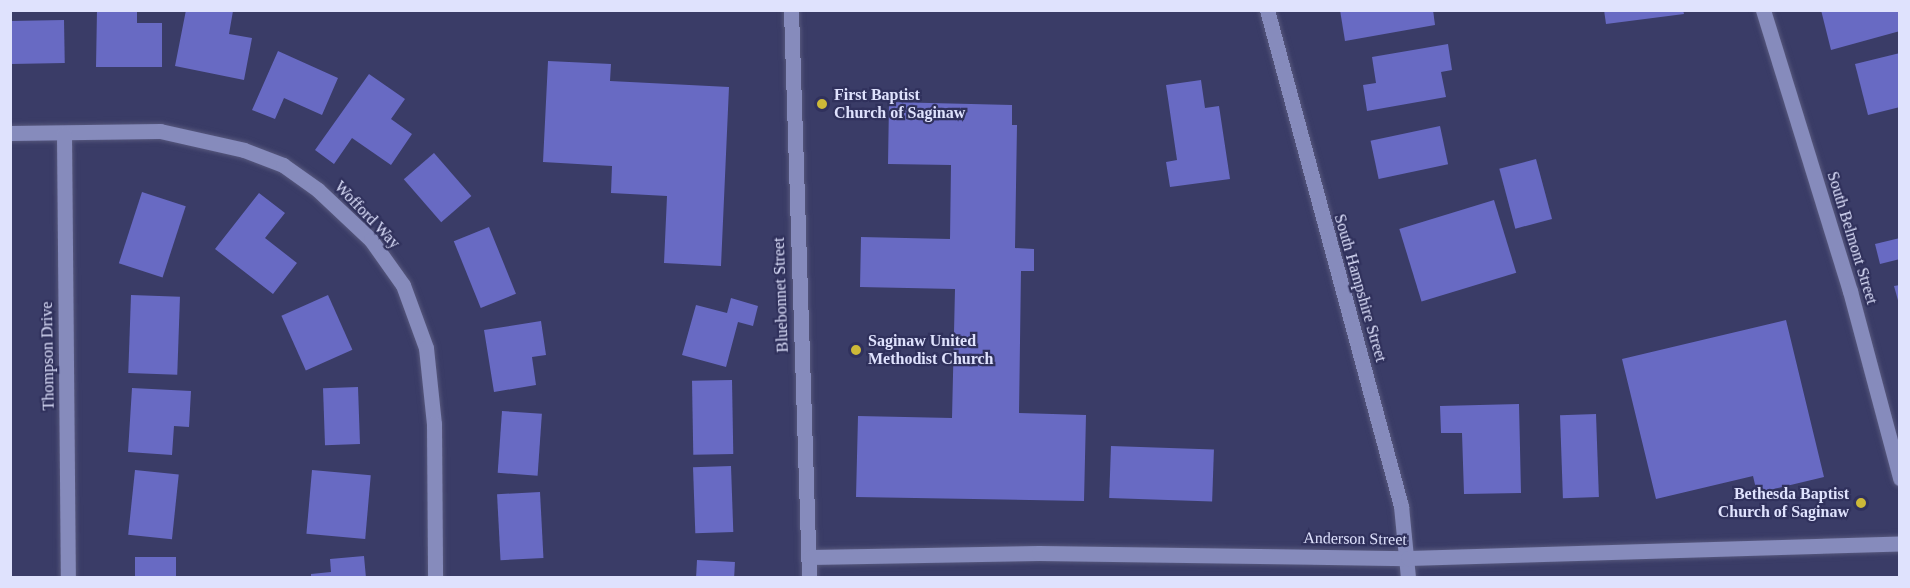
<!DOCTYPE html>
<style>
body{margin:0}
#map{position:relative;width:1910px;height:588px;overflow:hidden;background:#3a3c67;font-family:Georgia,serif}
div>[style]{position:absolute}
.building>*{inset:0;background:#686ac3;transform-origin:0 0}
.roads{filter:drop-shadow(0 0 2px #57587d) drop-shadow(0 0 2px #57587d)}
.minor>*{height:15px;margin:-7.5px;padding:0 7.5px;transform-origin:7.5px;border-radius:7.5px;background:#868bbc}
.dots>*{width:16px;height:16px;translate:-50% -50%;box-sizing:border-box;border:3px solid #30315c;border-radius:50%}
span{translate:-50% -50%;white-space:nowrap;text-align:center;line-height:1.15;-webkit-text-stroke:4.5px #30315c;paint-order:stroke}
.poi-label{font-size:16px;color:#dfe2fd;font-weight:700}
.left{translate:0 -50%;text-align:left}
.right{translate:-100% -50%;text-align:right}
.street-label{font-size:16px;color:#dfe2fd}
.frame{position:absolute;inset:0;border:12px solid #dfe2fd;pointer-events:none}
</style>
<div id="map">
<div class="building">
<div style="clip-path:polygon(97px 10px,137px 10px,137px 23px,162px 23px,162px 67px,96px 67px)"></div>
<div style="clip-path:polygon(186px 10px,233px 11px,229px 34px,252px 38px,244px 80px,175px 66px)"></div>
<div style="clip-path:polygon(1340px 10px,1433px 10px,1435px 25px,1345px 41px)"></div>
<div style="clip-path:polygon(1604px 10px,1683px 10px,1684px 14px,1606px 24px)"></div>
<div style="clip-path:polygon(1821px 10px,1900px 10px,1900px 31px,1831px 50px)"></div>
<div style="left:64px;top:20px;width:43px;height:54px;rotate:89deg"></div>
<div style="clip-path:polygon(1448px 44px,1452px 70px,1441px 72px,1446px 97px,1367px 111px,1363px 85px,1376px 83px,1372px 57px)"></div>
<div style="clip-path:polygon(278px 51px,338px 78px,322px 115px,284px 98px,275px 119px,252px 110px)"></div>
<div style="clip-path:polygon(1900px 53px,1900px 107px,1868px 115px,1855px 64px)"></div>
<div style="clip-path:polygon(548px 61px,611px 64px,610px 81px,729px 87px,721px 266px,664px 263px,667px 196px,611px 193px,612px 166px,543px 162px)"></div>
<div style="clip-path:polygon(369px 74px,405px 99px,391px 119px,412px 134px,391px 165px,352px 138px,334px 164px,315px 150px)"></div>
<div style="clip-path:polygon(1201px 80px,1205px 108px,1219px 106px,1230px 179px,1170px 187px,1166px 162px,1177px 160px,1166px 85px)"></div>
<div style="clip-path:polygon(889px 102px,1012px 105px,1012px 125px,1017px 125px,1015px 248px,1034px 249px,1034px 271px,1021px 271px,1019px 413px,1086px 415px,1084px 501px,856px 497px,858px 416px,952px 418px,955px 289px,860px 287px,861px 237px,950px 239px,951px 165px,888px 164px)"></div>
<div style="left:1440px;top:126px;width:39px;height:71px;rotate:78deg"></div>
<div style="left:434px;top:153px;width:57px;height:40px;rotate:49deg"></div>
<div style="left:1536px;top:159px;width:62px;height:38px;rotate:75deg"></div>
<div style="left:142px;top:192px;width:46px;height:75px;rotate:18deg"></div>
<div style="clip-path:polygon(259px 193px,285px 213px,265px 238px,297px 263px,273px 294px,215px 249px)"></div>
<div style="left:1494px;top:200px;width:76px;height:99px;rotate:73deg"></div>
<div style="left:489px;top:227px;width:72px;height:38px;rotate:68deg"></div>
<div style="clip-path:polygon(1900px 238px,1900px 259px,1880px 264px,1875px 244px)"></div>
<div style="clip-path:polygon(1900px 285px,1900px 304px,1899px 304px,1894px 286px)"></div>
<div style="left:131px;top:295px;width:49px;height:78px;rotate:2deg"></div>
<div style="left:328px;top:295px;width:60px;height:51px;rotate:66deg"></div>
<div style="clip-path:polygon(731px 298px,758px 306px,753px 326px,738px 322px,726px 367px,682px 355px,696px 305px,727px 313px)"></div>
<div style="clip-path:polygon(1786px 320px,1824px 477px,1757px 493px,1753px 476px,1656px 499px,1622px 359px)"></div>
<div style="clip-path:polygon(541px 321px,546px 355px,532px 357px,536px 385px,494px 392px,484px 330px)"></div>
<div style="left:732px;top:380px;width:74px;height:40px;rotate:89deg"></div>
<div style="left:358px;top:387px;width:57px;height:35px;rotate:88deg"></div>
<div style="clip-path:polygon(132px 388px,191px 391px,189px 427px,174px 426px,172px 455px,128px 452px)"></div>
<div style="clip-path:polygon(1519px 404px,1521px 493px,1464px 494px,1462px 433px,1441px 433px,1440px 406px)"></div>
<div style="left:502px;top:411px;width:40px;height:62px;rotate:4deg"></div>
<div style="left:1596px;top:414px;width:83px;height:36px;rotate:88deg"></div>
<div style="left:1111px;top:446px;width:103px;height:52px;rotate:2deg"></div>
<div style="left:731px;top:466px;width:66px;height:38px;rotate:88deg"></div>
<div style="left:135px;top:470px;width:44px;height:65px;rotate:6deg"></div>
<div style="left:312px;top:470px;width:59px;height:64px;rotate:5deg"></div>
<div style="left:540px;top:492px;width:66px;height:43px;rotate:87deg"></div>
<div style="clip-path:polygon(364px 556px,366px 578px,311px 578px,311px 574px,331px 572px,330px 559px)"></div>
<div style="left:135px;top:557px;width:41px;height:21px"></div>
<div style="left:697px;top:560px;width:38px;height:18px;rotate:3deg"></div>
</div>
<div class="roads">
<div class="minor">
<div style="left:791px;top:10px;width:568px;rotate:88.18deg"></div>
<div style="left:1267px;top:10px;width:514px;rotate:74.88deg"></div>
<div style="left:1401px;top:506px;width:72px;rotate:84.4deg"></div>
<div style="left:1763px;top:10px;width:294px;rotate:72.8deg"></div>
<div style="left:1850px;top:291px;width:194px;rotate:75deg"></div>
<div style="left:10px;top:133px;width:150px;rotate:-0.8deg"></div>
<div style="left:160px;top:131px;width:86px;rotate:12.7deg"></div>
<div style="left:244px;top:150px;width:42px;rotate:21deg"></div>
<div style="left:283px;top:165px;width:43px;rotate:35.5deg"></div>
<div style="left:318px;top:190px;width:73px;rotate:43.3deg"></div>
<div style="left:371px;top:240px;width:55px;rotate:54.6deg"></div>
<div style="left:403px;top:285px;width:67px;rotate:69.9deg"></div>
<div style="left:426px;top:348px;width:76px;rotate:84deg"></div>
<div style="left:434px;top:424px;width:154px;rotate:89.6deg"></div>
<div style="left:64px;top:134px;width:444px;rotate:89.5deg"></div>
<div style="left:810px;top:557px;width:229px;rotate:-1deg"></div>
<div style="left:1039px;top:553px;width:369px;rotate:0.8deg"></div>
<div style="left:1408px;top:558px;width:492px;rotate:-1.7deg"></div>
</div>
</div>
<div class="dots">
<div style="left:822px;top:104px;background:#cdb938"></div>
<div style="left:856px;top:350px;background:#cdb938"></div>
<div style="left:1861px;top:503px;background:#cdb938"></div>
</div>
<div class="poi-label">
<span class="left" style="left:834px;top:104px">First Baptist<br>Church of Saginaw</span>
<span class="left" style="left:868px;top:350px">Saginaw United<br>Methodist Church</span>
<span class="right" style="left:1849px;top:503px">Bethesda Baptist<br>Church of Saginaw</span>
</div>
<div class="street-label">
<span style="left:367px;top:215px;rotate:46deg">Wofford Way</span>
<span style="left:1852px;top:238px;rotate:73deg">South Belmont Street</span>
<span style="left:1360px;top:288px;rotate:74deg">South Hampshire Street</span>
<span style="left:781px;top:295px;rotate:-92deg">Bluebonnet Street</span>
<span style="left:48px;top:356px;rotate:-91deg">Thompson Drive</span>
<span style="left:1355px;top:539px;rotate:1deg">Anderson Street</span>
</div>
<div class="frame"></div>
</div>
